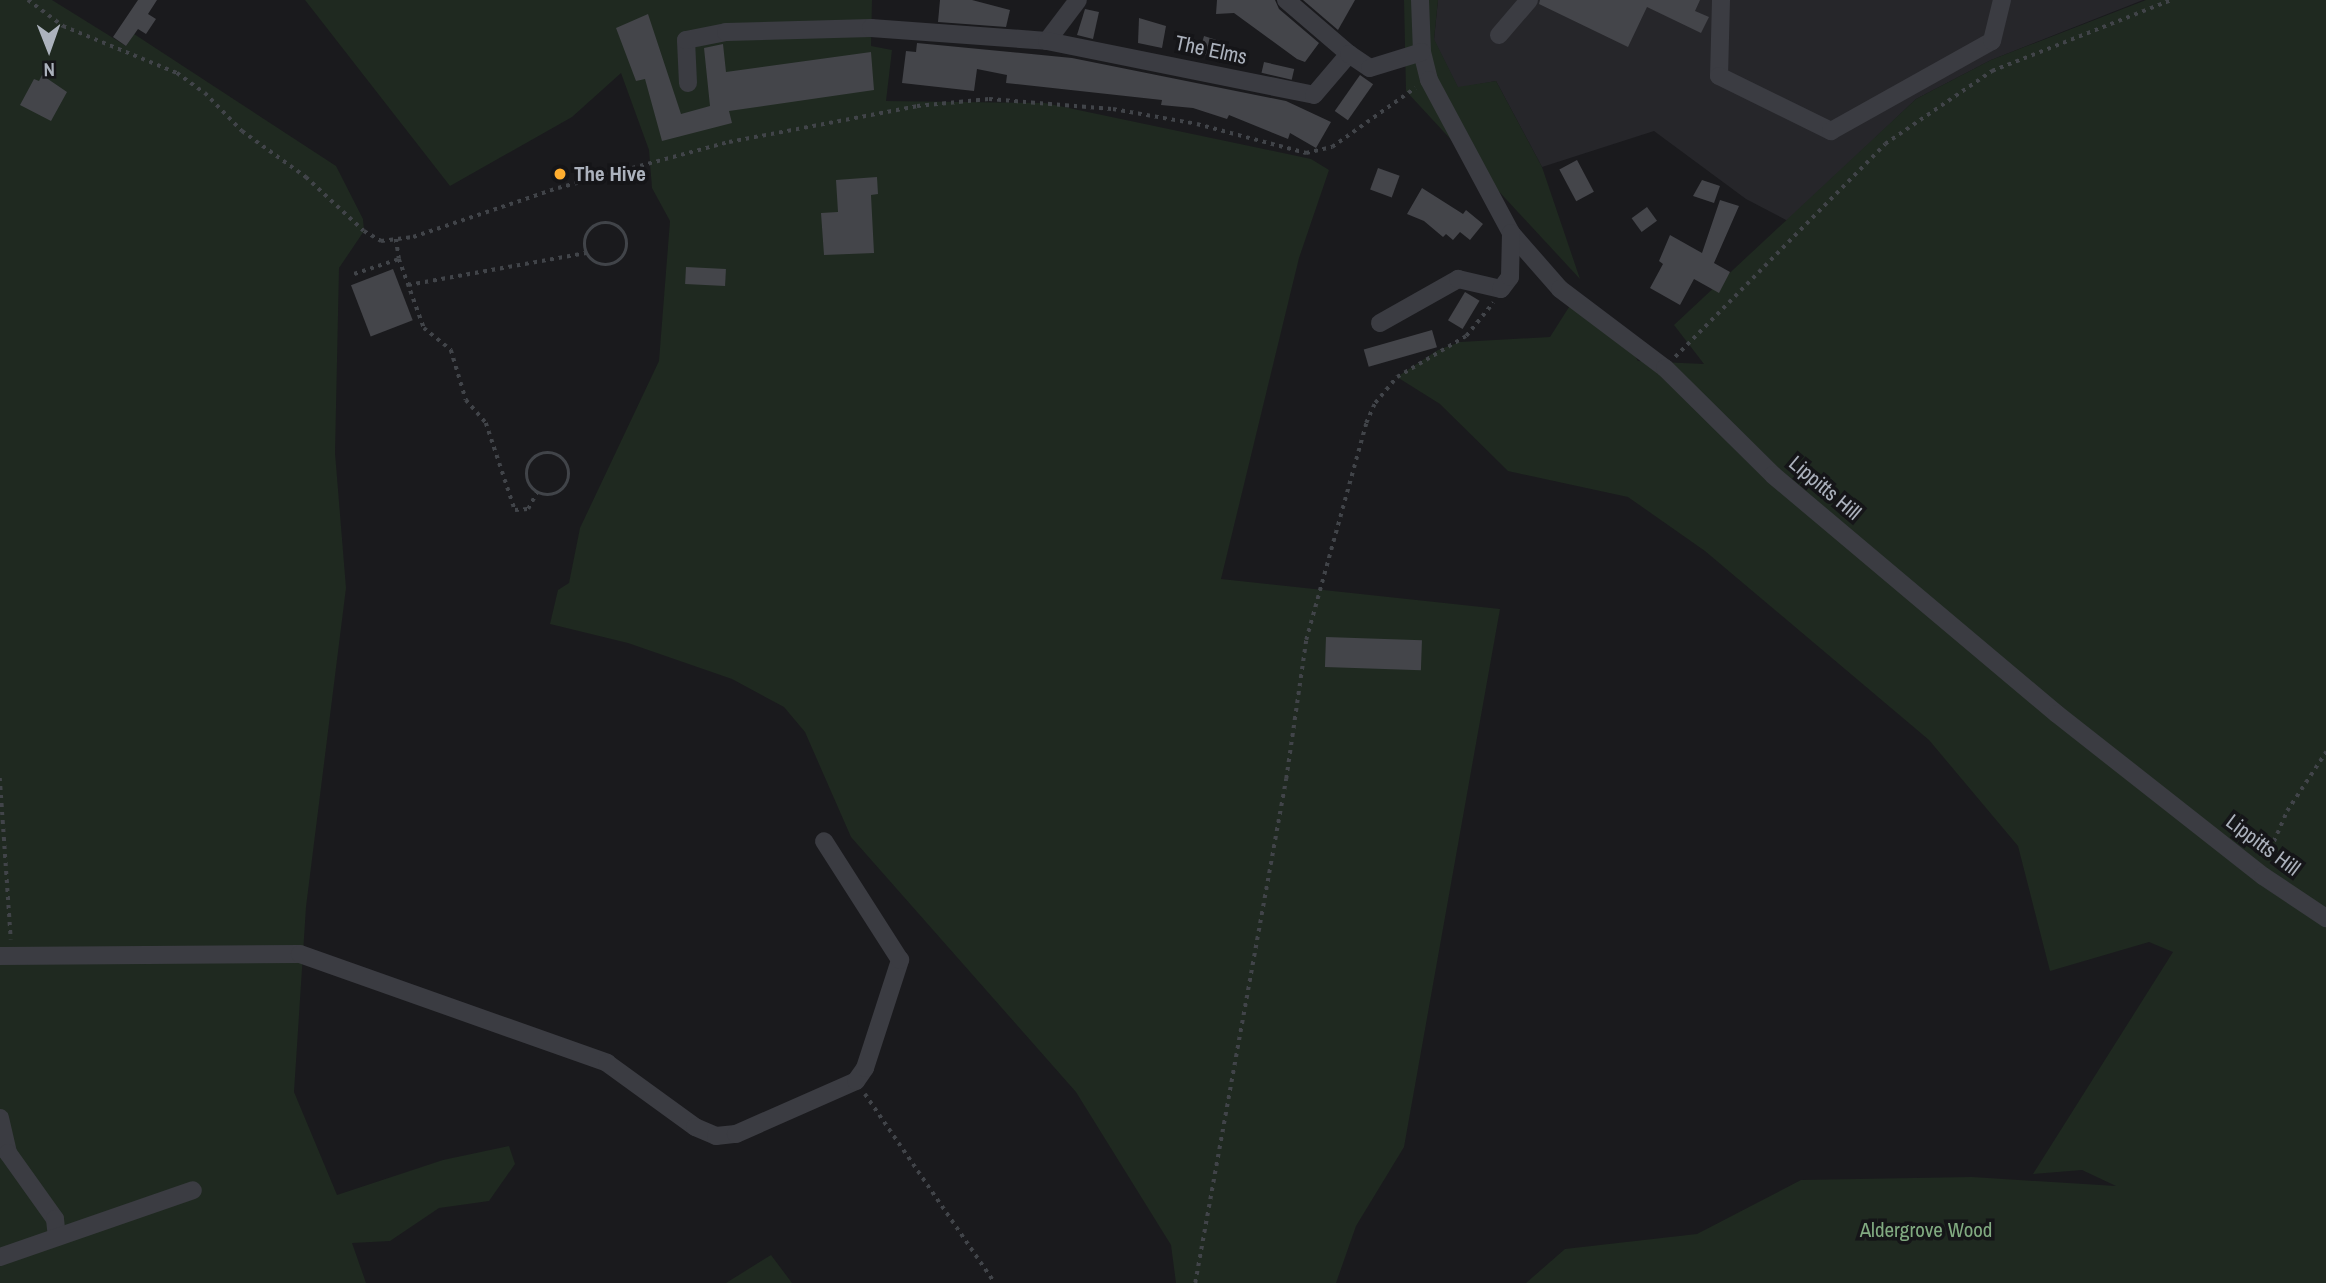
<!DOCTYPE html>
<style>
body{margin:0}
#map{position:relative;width:2326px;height:1283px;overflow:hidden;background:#1a1a1d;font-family:"Archivo Narrow",sans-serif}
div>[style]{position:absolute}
.built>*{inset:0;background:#26262a}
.green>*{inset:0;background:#1f2920}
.building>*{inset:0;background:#44454a;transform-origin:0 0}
.path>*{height:3.5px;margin-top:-1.75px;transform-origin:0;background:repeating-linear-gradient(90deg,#414449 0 3.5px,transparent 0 8.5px)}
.path>.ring{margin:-1.75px;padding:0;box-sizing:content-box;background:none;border:3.5px solid #414449;border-radius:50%}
.minor>*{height:18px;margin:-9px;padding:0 9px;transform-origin:9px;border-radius:9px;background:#3b3c42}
.dots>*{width:19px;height:19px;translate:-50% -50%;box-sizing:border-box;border:4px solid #151518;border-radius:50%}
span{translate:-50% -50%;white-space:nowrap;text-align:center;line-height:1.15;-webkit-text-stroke:7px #151518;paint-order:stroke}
.street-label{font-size:21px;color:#acb2bd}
.poi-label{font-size:21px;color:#acb2bd;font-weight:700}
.left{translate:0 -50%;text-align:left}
.park-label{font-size:21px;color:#81aa81}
.north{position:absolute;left:14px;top:14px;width:70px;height:70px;-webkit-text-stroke:5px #151518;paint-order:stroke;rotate:179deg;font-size:19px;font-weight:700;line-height:28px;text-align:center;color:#acb2bd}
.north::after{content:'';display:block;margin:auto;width:24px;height:32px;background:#acb2bd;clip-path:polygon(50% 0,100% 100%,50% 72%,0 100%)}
</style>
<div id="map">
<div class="built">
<div style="clip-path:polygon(1438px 0,2143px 0,1991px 60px,1916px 99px,1788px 221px,1746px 199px,1654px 131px,1542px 167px,1496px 81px,1458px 88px,1434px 40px)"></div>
</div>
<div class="green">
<div style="clip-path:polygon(0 0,52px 0,126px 46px,134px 34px,336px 166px,363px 219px,364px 231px,339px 268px,335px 453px,346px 588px,306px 907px,294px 1092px,337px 1195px,443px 1160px,509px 1146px,515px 1164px,489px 1201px,439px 1208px,390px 1241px,352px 1243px,366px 1283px,0 1283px)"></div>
<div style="clip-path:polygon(305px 0,872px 0,871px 46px,892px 50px,886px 101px,1045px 103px,1311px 159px,1329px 170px,1299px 258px,1221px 579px,1500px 609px,1404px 1147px,1356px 1226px,1336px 1283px,1176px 1283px,1171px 1245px,1076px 1092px,851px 837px,805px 732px,784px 707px,732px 679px,628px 643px,550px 624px,558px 590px,569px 583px,580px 528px,659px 361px,670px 221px,652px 188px,649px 150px,621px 73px,572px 117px,450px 186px)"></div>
<div style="clip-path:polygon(1404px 0,1438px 0,1434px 39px,1458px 87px,1496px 81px,1542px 167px,1580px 279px,1406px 91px)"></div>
<div style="clip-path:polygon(2146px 0,2326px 0,2326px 1283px,1526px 1283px,1565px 1249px,1697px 1234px,1801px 1180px,1972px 1177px,2116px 1186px,2082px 1170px,2033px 1174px,2173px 952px,2149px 942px,2050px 971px,2018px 846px,1929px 740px,1705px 551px,1628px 497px,1508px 471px,1440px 404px,1397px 377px,1438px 350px,1460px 342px,1550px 337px,1576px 296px,1614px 321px,1638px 361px,1704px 364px,1674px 325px,1916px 99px,1991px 60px)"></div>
<div style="clip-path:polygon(771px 1255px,792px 1283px,726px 1283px)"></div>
</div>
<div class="building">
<div style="clip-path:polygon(138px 0,157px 0,148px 14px,156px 19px,146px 34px,138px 29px,126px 46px,113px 37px)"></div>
<div style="clip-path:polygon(940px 0,972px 0,1010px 10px,1006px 27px,938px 22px)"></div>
<div style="clip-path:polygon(1217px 0,1275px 0,1279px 9px,1319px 43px,1305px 62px,1297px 59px,1234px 13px,1216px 14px)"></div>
<div style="clip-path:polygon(1303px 0,1355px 0,1338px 30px)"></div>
<div style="clip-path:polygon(1540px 0,1700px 0,1695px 11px,1709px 17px,1701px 33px,1647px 7px,1628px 47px,1539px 4px)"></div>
<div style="clip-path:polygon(1085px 9px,1099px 12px,1093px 39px,1077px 35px)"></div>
<div style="clip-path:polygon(648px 14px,681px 114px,710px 106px,704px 48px,723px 44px,726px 72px,871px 52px,874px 90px,729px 111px,732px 123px,662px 141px,645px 79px,636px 81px,616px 28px)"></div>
<div style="clip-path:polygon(1139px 18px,1166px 26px,1162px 48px,1138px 43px)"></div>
<div style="clip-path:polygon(1204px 36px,1226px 43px,1222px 58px,1199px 54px)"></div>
<div style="clip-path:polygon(917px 43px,1072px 58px,1286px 101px,1331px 122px,1316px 148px,1290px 133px,1288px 139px,1229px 115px,1227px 119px,1193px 108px,1161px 105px,1162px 100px,1006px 83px,1007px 75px,977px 69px,974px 91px,902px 83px,906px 51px,916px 52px)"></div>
<div style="left:1264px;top:62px;width:31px;height:11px;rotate:13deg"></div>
<div style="clip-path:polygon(42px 75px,67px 92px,51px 121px,20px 105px,34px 79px,39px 81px)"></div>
<div style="left:1360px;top:75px;width:16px;height:44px;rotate:35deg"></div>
<div style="left:1577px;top:160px;width:36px;height:20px;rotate:62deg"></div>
<div style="left:1378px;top:168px;width:23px;height:23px;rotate:20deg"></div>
<div style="clip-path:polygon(877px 177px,878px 194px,871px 195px,874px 253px,824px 255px,821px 213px,838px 212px,836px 180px)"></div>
<div style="clip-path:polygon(1702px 180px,1720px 186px,1714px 203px,1693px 196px)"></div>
<div style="clip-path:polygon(1422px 188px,1463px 214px,1466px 210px,1483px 224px,1470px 240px,1460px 232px,1453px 240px,1446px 234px,1443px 237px,1424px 221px,1407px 214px)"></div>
<div style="clip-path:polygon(1720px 200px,1739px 206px,1714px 263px,1730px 272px,1719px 293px,1694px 279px,1680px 305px,1650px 288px,1663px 264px,1659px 261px,1670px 235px,1702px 253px)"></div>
<div style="left:1647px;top:207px;width:17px;height:19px;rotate:54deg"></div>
<div style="left:686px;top:267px;width:40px;height:17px;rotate:3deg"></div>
<div style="left:393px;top:269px;width:55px;height:45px;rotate:69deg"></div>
<div style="left:1465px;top:292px;width:17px;height:33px;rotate:31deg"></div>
<div style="left:1432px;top:330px;width:18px;height:71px;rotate:74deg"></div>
<div style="left:1326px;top:637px;width:96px;height:30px;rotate:2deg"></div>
</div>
<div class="path">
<div style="left:28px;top:0;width:44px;rotate:36.6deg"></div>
<div style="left:63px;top:26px;width:123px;rotate:22.4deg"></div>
<div style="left:177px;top:73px;width:34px;rotate:36deg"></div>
<div style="left:205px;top:93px;width:53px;rotate:45.8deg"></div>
<div style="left:242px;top:131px;width:79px;rotate:35.7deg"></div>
<div style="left:306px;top:177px;width:79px;rotate:43deg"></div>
<div style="left:364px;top:231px;width:20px;rotate:30deg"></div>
<div style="left:381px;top:241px;width:32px;rotate:-7deg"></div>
<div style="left:413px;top:237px;width:153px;rotate:-18.7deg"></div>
<div style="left:558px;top:188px;width:177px;rotate:-15.1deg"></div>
<div style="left:729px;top:142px;width:191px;rotate:-10.8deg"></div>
<div style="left:917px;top:106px;width:72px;rotate:-5.6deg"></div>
<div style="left:989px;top:99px;width:124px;rotate:4.6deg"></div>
<div style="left:1113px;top:109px;width:85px;rotate:10.1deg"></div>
<div style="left:1197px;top:124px;width:113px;rotate:14.9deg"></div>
<div style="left:1306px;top:153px;width:27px;rotate:-13deg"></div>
<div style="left:1332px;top:147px;width:102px;rotate:-35.4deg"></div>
<div class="ring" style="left:585px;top:223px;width:38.5px;height:38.5px"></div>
<div style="left:396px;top:239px;width:20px;rotate:81deg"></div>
<div style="left:354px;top:274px;width:47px;rotate:-18.4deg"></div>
<div style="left:399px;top:259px;width:73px;rotate:70.1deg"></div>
<div style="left:424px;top:328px;width:35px;rotate:39deg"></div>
<div style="left:451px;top:350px;width:52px;rotate:73.3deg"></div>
<div style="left:466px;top:400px;width:30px;rotate:49deg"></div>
<div style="left:486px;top:423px;width:92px;rotate:71.6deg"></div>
<div style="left:515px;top:510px;width:13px;rotate:-4deg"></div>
<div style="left:528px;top:509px;width:19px;rotate:-62deg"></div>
<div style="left:408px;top:285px;width:181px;rotate:-10.2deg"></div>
<div style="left:1675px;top:357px;width:299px;rotate:-45.4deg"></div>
<div style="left:1885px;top:144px;width:130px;rotate:-34.3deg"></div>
<div style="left:1992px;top:71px;width:193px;rotate:-21.6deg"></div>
<div class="ring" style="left:527px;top:453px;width:38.5px;height:38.5px"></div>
<div style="left:0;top:778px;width:162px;rotate:86.1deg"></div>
<div style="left:2267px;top:857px;width:50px;rotate:-66.5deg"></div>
<div style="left:2287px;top:811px;width:71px;rotate:-56.5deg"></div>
<div style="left:865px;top:1094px;width:229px;rotate:55.5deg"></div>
<div style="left:1195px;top:1283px;width:512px;rotate:-79.77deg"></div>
<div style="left:1286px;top:779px;width:140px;rotate:-81.8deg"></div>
<div style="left:1306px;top:640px;width:225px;rotate:-74.5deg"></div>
<div style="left:1366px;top:423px;width:22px;rotate:-66deg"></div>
<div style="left:1375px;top:403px;width:34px;rotate:-50deg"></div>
<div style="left:1397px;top:377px;width:80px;rotate:-30.7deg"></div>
<div style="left:1466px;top:336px;width:43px;rotate:-50.7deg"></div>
</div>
<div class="minor">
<div style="left:1286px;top:0;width:83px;rotate:40.6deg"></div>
<div style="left:1420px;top:0;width:52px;rotate:87.8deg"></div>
<div style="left:1422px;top:52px;width:29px;rotate:76deg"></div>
<div style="left:1429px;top:80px;width:174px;rotate:61.8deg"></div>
<div style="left:1511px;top:233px;width:74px;rotate:48.8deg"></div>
<div style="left:1560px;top:289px;width:131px;rotate:37deg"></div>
<div style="left:1665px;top:368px;width:152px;rotate:44.7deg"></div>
<div style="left:1773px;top:475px;width:371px;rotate:40.1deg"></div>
<div style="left:2057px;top:714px;width:262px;rotate:38.2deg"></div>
<div style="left:2263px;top:876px;width:76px;rotate:33.7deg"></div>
<div style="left:1721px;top:0;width:76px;rotate:91.5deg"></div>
<div style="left:1719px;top:76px;width:125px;rotate:26.2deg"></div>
<div style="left:1831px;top:131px;width:184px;rotate:-29.2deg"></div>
<div style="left:1992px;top:41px;width:42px;rotate:-76.3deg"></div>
<div style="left:1499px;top:35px;width:46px;rotate:-49.4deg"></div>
<div style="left:1047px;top:41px;width:51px;rotate:-52.9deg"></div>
<div style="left:688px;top:83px;width:43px;rotate:-92.7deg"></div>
<div style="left:686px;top:40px;width:41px;rotate:-11.3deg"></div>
<div style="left:726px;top:32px;width:145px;rotate:-1.6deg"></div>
<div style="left:871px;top:28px;width:176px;rotate:4.2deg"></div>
<div style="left:1047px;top:41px;width:272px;rotate:11.4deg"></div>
<div style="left:1314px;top:95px;width:54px;rotate:-49.5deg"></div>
<div style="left:1349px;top:54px;width:25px;rotate:34deg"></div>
<div style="left:1370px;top:68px;width:54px;rotate:-17.1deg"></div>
<div style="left:1380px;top:323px;width:90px;rotate:-29.4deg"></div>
<div style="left:1458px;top:279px;width:44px;rotate:13.1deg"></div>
<div style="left:1501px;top:289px;width:15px;rotate:-53deg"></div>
<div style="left:1510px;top:277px;width:44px;rotate:-88.7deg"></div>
<div style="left:0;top:956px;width:300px;rotate:-0.4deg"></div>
<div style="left:300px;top:954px;width:326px;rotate:19.5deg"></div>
<div style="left:607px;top:1063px;width:109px;rotate:36deg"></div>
<div style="left:695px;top:1127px;width:23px;rotate:23deg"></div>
<div style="left:716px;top:1136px;width:20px;rotate:-6deg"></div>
<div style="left:736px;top:1134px;width:131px;rotate:-23.8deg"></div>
<div style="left:856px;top:1081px;width:16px;rotate:-55deg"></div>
<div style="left:865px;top:1068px;width:114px;rotate:-72deg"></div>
<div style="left:900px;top:960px;width:141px;rotate:-122.6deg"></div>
<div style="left:0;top:1118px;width:36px;rotate:77deg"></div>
<div style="left:8px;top:1153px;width:81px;rotate:54.5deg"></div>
<div style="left:55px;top:1219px;width:18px;rotate:84deg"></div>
<div style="left:0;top:1257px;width:204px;rotate:-19.1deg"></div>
</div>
<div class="dots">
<div style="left:560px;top:174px;background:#ffae30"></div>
</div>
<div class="street-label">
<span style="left:1211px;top:50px;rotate:12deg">The Elms</span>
<span style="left:1825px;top:488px;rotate:40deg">Lippitts Hill</span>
<span style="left:2263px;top:845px;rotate:37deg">Lippitts Hill</span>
</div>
<div class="poi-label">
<span class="left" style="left:574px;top:174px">The Hive</span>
</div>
<div class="park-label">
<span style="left:1926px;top:1230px">Aldergrove Wood</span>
</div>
<div class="north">N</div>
</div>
